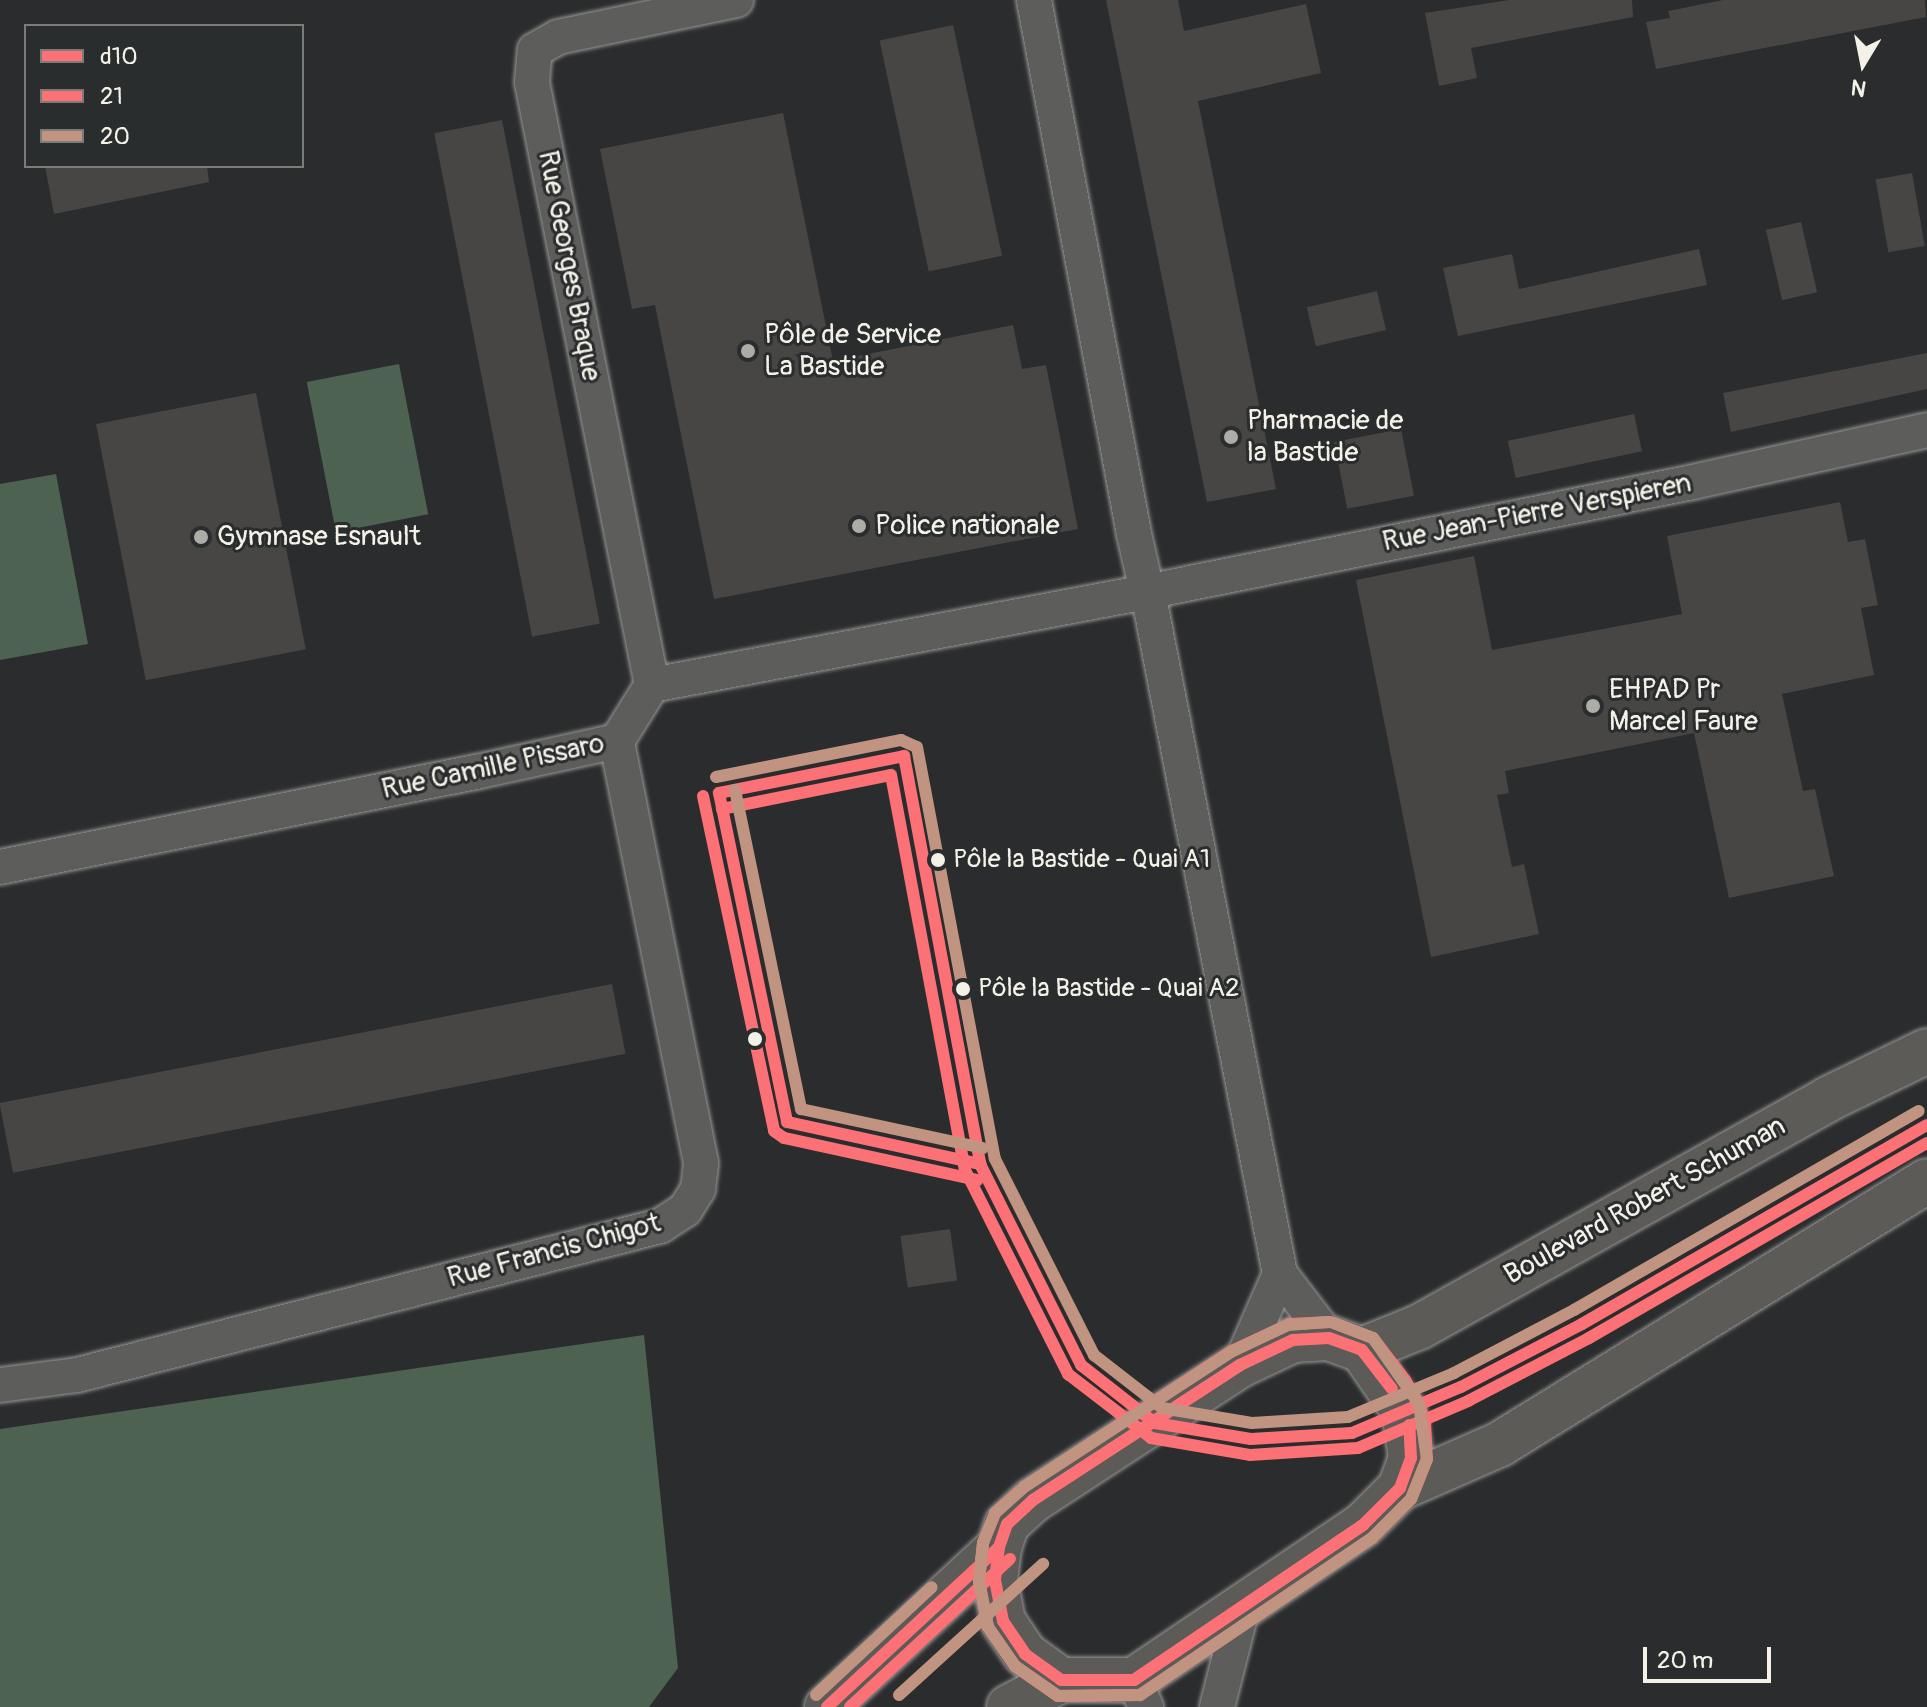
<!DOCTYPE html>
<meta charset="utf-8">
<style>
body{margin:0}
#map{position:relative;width:1927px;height:1707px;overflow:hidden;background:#2b2c2d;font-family:Pangolin,sans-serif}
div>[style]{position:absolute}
.green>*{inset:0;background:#4d6251;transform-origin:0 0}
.building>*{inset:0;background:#484644;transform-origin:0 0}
.roads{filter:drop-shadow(0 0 2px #979796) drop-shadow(0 0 2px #979796)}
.minor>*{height:34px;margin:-17px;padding:0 17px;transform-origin:17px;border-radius:17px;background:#5d5d5c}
.primary>*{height:44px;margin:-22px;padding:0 22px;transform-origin:22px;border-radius:22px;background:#5c5b58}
.bus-1>*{height:12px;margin:-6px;padding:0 6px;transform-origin:6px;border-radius:6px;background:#fc7176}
.bus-2>*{height:12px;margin:-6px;padding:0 6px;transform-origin:6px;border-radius:6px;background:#fc7176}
.bus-3>*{height:12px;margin:-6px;padding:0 6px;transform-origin:6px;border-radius:6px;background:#c09480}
.dots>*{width:22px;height:22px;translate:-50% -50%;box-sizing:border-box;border:4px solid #2a2d2e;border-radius:50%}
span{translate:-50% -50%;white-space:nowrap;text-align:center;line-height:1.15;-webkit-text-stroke:6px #2a2d2e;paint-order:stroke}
.bus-label{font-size:26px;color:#f4f1e8}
.left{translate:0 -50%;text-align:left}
.street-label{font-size:28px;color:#f4f1e8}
.poi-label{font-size:28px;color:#f4f1e8}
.legend{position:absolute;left:24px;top:24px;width:280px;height:144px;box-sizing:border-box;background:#2a2d2e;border:2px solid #7b7b78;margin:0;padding:10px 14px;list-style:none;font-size:24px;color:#f4f1e8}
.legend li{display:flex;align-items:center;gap:16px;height:40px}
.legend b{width:40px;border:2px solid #7b7b78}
.north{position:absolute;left:1823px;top:24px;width:80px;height:80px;-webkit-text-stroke:6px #2a2d2e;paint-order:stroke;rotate:190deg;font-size:22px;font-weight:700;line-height:32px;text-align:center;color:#f4f1e8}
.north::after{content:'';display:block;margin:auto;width:28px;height:36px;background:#f4f1e8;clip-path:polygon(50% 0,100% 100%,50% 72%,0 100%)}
.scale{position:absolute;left:1643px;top:1647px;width:128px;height:36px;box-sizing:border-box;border:4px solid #f4f1e8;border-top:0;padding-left:10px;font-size:24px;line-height:28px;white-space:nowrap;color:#f4f1e8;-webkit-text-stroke:6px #2a2d2e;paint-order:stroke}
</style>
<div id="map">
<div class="green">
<div style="left:399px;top:364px;width:153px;height:94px;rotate:79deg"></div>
<div style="clip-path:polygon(56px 474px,88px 644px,0 660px,0 484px)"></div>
<div style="clip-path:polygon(644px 1335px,678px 1668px,649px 1707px,0 1707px,0 1429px)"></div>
</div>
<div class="building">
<div style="clip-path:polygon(1106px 0,1178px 0,1184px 31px,1306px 4px,1321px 73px,1198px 101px,1276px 489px,1207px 502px)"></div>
<div style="clip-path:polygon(1509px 0,1632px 0,1633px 17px,1471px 48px,1477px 78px,1439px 86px,1425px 13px)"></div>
<div style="clip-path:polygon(1723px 0,1925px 0,1926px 17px,1656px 69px,1646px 22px,1670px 18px,1668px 11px)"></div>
<div style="left:953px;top:25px;width:236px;height:75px;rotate:78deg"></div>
<div style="clip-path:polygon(783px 113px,833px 361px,1013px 325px,1022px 369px,1046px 365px,1078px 529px,714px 599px,655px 305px,632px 309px,600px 149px)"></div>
<div style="left:502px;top:120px;width:513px;height:69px;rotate:79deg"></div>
<div style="clip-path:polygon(45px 166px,207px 166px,209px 182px,54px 214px)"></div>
<div style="left:1912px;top:173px;width:74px;height:37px;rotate:80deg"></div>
<div style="left:1801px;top:222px;width:72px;height:36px;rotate:77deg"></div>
<div style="clip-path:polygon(1699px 249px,1707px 285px,1458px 336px,1443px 268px,1512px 254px,1519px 289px)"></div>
<div style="left:1377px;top:291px;width:40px;height:72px;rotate:77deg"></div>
<div style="clip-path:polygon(1927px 353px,1927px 389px,1731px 432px,1723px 393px)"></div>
<div style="left:256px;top:393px;width:261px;height:163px;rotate:79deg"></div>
<div style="left:1634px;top:414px;width:38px;height:129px;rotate:78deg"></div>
<div style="left:1401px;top:429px;width:68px;height:68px;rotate:79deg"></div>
<div style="clip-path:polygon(1840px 502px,1848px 542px,1865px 539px,1878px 605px,1861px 608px,1874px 675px,1782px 694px,1803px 791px,1815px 789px,1834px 876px,1729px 898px,1694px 733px,1505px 771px,1509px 793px,1497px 795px,1512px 867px,1524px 864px,1539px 934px,1431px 957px,1356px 580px,1474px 556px,1492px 650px,1682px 614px,1667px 536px)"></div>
<div style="left:612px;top:984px;width:71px;height:624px;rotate:79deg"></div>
<div style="left:950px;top:1229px;width:52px;height:50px;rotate:82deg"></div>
</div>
<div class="roads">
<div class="minor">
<div style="left:1034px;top:0;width:543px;rotate:79.39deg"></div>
<div style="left:1134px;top:534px;width:81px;rotate:77.2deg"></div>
<div style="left:1152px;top:613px;width:673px;rotate:79.04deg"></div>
<div style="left:1280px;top:1274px;width:81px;rotate:52.6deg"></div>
<div style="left:652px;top:685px;width:615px;rotate:-101.26deg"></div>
<div style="left:532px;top:82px;width:32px;rotate:-85deg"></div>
<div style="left:535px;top:50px;width:26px;rotate:-29deg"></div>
<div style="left:558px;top:37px;width:182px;rotate:-11.7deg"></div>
<div style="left:0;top:867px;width:485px;rotate:-11.3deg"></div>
<div style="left:476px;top:772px;width:144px;rotate:-12.4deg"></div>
<div style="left:617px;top:741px;width:66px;rotate:-58deg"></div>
<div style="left:652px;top:685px;width:503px;rotate:-10.66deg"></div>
<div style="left:1146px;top:592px;width:558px;rotate:-11.37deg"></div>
<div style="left:1693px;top:482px;width:240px;rotate:-12.5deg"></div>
<div style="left:1240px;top:1365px;width:99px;rotate:-66.3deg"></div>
<div style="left:0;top:1385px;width:78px;rotate:-7.4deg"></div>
<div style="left:77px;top:1375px;width:602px;rotate:-14.34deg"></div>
<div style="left:660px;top:1226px;width:30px;rotate:-33deg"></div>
<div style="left:685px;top:1210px;width:25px;rotate:-58deg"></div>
<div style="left:698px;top:1189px;width:26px;rotate:-83deg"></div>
<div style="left:701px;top:1163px;width:430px;rotate:-101.3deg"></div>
<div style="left:1134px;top:1680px;width:30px;rotate:66deg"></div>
<div style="left:1217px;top:1707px;width:105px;rotate:-75.7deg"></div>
</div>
<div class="primary">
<div style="left:1329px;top:1338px;width:35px;rotate:20deg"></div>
<div style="left:1362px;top:1350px;width:74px;rotate:55.5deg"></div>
<div style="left:1404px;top:1411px;width:48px;rotate:81.5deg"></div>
<div style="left:1411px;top:1458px;width:32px;rotate:110deg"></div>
<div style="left:1400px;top:1488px;width:52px;rotate:135deg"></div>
<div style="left:1363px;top:1525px;width:277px;rotate:145.9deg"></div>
<div style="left:1134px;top:1680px;width:73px;rotate:180deg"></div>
<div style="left:1061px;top:1680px;width:44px;rotate:-144.2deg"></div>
<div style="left:1025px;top:1654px;width:40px;rotate:-124deg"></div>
<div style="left:1003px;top:1621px;width:42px;rotate:-101deg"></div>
<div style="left:995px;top:1580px;width:33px;rotate:-83deg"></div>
<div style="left:999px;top:1547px;width:24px;rotate:-71deg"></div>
<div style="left:1007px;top:1524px;width:35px;rotate:-43deg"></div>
<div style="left:1033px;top:1500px;width:247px;rotate:-33.1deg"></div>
<div style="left:1240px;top:1365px;width:59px;rotate:-25.3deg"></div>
<div style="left:1293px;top:1340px;width:36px;rotate:-3deg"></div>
<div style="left:1362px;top:1350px;width:61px;rotate:-22deg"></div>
<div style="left:1419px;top:1327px;width:468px;rotate:-29.1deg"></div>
<div style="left:1828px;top:1099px;width:110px;rotate:-25.9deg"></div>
<div style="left:1400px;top:1488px;width:109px;rotate:-23.7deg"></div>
<div style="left:1500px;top:1444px;width:501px;rotate:-31.63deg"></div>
<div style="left:827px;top:1707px;width:235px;rotate:-42.9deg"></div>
<div style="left:1009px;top:1707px;width:59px;rotate:-27.4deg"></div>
</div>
</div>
<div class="bus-1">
<div style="left:719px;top:793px;width:189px;rotate:-11.3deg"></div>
<div style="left:904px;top:756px;width:415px;rotate:79.4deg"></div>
<div style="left:980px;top:1164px;width:225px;rotate:63.3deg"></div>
<div style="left:1081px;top:1365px;width:94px;rotate:38.1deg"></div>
<div style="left:1155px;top:1423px;width:97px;rotate:9.5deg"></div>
<div style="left:1251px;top:1439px;width:101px;rotate:-3.4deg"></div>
<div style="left:1352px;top:1433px;width:118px;rotate:-22.9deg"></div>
<div style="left:1461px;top:1387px;width:136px;rotate:-27.5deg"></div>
<div style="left:1582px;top:1324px;width:398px;rotate:-30deg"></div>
<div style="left:719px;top:793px;width:336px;rotate:78.3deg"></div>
<div style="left:787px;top:1122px;width:198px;rotate:12.3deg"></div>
<div style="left:1240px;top:1365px;width:59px;rotate:-25.3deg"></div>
<div style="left:1293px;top:1340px;width:36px;rotate:-3deg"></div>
<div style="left:1329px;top:1338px;width:35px;rotate:20deg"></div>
<div style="left:1362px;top:1350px;width:49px;rotate:52.4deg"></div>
<div style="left:1033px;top:1500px;width:35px;rotate:137deg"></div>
<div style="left:1007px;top:1524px;width:24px;rotate:109deg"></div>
<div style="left:999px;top:1547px;width:33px;rotate:97deg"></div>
<div style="left:995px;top:1580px;width:42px;rotate:79deg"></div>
<div style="left:1003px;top:1621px;width:40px;rotate:56deg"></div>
<div style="left:1025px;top:1654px;width:44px;rotate:35.8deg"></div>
<div style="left:1061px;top:1680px;width:73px"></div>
<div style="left:1033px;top:1500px;width:247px;rotate:-33.1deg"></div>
<div style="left:1033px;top:1500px;width:247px;rotate:-33.1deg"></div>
<div style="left:1363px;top:1525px;width:52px;rotate:-45deg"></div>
<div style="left:1400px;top:1488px;width:32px;rotate:-70deg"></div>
<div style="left:1411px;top:1458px;width:33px;rotate:-93deg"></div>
<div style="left:1134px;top:1680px;width:277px;rotate:-34.1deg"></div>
<div style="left:1134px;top:1680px;width:277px;rotate:-34.1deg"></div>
<div style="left:827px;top:1707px;width:235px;rotate:-42.9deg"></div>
</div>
<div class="bus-2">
<div style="left:703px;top:796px;width:342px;rotate:78deg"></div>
<div style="left:774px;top:1131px;width:12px;rotate:35deg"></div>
<div style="left:784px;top:1138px;width:198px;rotate:12.3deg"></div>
<div style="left:722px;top:809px;width:172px;rotate:-11.4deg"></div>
<div style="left:891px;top:775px;width:402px;rotate:79.4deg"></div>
<div style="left:965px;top:1170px;width:229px;rotate:63.2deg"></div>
<div style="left:1068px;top:1374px;width:105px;rotate:37.6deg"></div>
<div style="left:1151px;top:1438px;width:100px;rotate:9.7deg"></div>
<div style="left:1250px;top:1455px;width:108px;rotate:-3.7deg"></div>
<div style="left:1358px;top:1448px;width:120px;rotate:-23.1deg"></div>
<div style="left:1468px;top:1401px;width:136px;rotate:-27.5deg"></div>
<div style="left:1589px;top:1338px;width:390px;rotate:-30deg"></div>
<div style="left:1331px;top:1322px;width:45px;rotate:20.9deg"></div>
<div style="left:1373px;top:1338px;width:53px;rotate:52.7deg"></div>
<div style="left:1405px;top:1380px;width:28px;rotate:60deg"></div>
<div style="left:1419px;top:1404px;width:20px;rotate:72deg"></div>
<div style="left:1425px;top:1423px;width:36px;rotate:87deg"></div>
<div style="left:1427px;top:1459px;width:43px;rotate:111.8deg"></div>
<div style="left:1411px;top:1499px;width:55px;rotate:135deg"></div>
<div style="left:1372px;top:1538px;width:280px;rotate:145.9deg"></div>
<div style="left:1140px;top:1695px;width:82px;rotate:179.3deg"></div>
<div style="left:1058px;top:1696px;width:52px;rotate:-145.1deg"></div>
<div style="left:1015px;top:1666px;width:47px;rotate:-124.7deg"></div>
<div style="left:988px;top:1627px;width:47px;rotate:-101.1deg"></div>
<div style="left:979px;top:1581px;width:38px;rotate:-84deg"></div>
<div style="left:983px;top:1543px;width:32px;rotate:-68deg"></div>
<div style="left:995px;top:1513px;width:39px;rotate:-42deg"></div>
<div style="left:1024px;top:1487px;width:249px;rotate:-33.2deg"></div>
<div style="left:1232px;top:1351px;width:63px;rotate:-25.3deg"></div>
<div style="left:1289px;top:1324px;width:42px;rotate:-2.7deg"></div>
<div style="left:850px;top:1707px;width:218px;rotate:-42.8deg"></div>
</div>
<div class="bus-3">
<div style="left:716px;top:777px;width:189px;rotate:-11.3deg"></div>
<div style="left:901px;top:740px;width:17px;rotate:24deg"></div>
<div style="left:917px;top:747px;width:419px;rotate:79.3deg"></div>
<div style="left:995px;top:1159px;width:220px;rotate:63.2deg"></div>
<div style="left:1094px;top:1355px;width:86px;rotate:37.9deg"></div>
<div style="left:1162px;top:1408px;width:91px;rotate:9.5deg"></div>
<div style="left:1252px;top:1423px;width:96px;rotate:-3.6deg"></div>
<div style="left:1348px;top:1417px;width:115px;rotate:-22.5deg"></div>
<div style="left:1454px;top:1373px;width:136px;rotate:-27.7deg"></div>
<div style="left:1574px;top:1310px;width:398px;rotate:-30deg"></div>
<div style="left:735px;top:790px;width:326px;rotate:78.3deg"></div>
<div style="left:801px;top:1109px;width:186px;rotate:12.1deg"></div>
<div style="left:1328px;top:1322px;width:40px;rotate:175.7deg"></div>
<div style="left:1288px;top:1325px;width:63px;rotate:154.7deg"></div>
<div style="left:1231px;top:1352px;width:247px;rotate:146.9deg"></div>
<div style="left:1024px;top:1487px;width:39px;rotate:138deg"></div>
<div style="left:995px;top:1513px;width:32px;rotate:112deg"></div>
<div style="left:983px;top:1543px;width:38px;rotate:96deg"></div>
<div style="left:979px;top:1581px;width:47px;rotate:78.9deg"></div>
<div style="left:988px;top:1627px;width:47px;rotate:55.3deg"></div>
<div style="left:1015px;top:1666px;width:52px;rotate:34.9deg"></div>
<div style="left:1058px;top:1696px;width:82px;rotate:-0.7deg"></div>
<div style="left:1140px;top:1695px;width:280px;rotate:-34.1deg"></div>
<div style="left:1372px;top:1538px;width:55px;rotate:-45deg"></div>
<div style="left:1411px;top:1499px;width:43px;rotate:-68.2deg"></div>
<div style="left:1427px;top:1459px;width:56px;rotate:-98.3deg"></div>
<div style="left:1419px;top:1404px;width:80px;rotate:-124.9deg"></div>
<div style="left:1373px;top:1338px;width:42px;rotate:-159deg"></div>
<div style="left:816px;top:1695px;width:158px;rotate:-43deg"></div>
<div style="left:899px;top:1695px;width:195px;rotate:-42.3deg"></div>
</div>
<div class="dots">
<div style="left:748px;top:351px;background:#aeaca7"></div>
<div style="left:1231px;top:437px;background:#aeaca7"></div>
<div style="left:859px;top:526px;background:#aeaca7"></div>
<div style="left:201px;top:537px;background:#aeaca7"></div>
<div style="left:1593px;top:706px;background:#aeaca7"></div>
<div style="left:938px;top:860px;background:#f4f1e8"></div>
<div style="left:963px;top:989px;background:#f4f1e8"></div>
<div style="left:755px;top:1039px;background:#f4f1e8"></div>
</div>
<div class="bus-label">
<span class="left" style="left:953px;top:860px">Pôle la Bastide - Quai A1</span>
<span class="left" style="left:978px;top:989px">Pôle la Bastide - Quai A2</span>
</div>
<div class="street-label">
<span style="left:569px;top:266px;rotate:79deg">Rue Georges Braque</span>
<span style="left:1537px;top:513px;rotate:-11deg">Rue Jean-Pierre Verspieren</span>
<span style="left:493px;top:767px;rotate:-12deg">Rue Camille Pissaro</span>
<span style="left:1645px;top:1201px;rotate:-29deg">Boulevard Robert Schuman</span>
<span style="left:554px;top:1251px;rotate:-15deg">Rue Francis Chigot</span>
</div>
<div class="poi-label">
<span class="left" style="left:764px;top:351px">Pôle de Service<br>La Bastide</span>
<span class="left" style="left:1247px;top:437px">Pharmacie de<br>la Bastide</span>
<span class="left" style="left:875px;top:526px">Police nationale</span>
<span class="left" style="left:217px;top:537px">Gymnase Esnault</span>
<span class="left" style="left:1609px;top:706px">EHPAD Pr<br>Marcel Faure</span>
</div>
<ul class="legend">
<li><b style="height:10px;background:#fc7176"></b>d10</li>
<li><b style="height:10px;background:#fc7176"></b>21</li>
<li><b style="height:10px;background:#c09480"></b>20</li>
</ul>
<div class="north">N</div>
<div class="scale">20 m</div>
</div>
